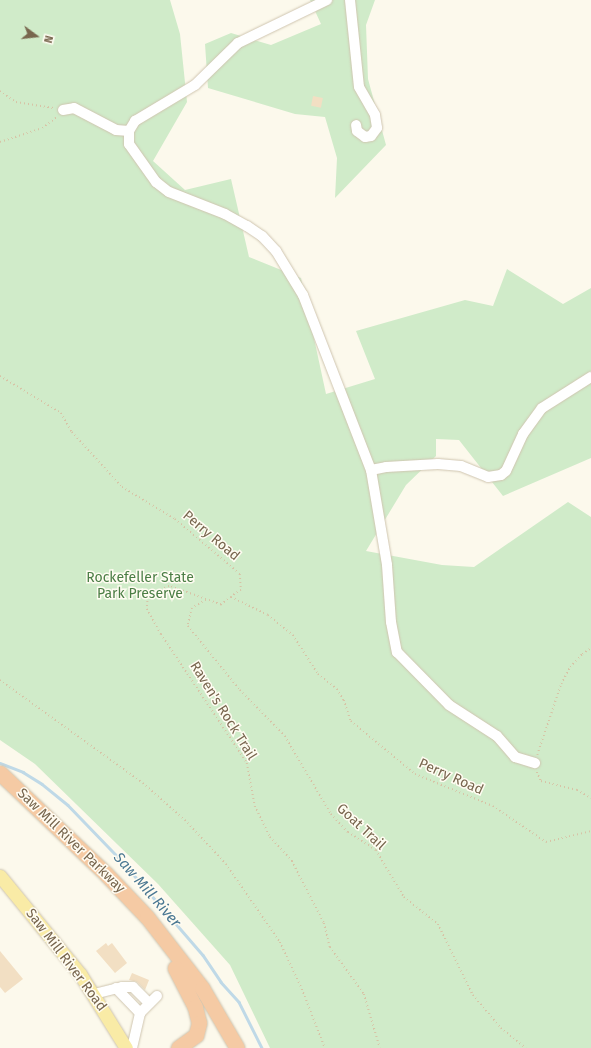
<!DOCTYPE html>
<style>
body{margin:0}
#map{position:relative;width:591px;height:1048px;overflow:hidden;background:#fcf9ec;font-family:"Fira Sans",sans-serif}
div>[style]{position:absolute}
.green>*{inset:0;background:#d0ebc9}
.stream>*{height:2.5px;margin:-1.25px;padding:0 1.25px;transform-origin:1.25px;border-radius:1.25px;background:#bfd9e7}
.building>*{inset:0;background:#f2dfc3;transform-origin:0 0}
.path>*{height:1.5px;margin-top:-0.75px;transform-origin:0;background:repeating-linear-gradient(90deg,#d7c3a6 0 1px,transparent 0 4px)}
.roads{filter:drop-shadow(0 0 1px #cfc5b0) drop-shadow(0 0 1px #cfc5b0)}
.minor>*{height:10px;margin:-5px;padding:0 5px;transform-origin:5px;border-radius:5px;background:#fff}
.major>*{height:13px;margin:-6.5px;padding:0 6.5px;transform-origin:6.5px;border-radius:6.5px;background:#f9eba6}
.highway>*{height:15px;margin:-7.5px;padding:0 7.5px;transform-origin:7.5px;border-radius:7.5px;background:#f5caa4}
span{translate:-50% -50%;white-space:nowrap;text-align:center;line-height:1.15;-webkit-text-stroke:3px #fffcf2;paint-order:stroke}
.street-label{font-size:14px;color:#78664e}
.park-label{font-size:14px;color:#4b7e45}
.water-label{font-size:15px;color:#4b7892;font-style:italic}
.north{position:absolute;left:16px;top:16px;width:40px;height:40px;-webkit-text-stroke:3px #fffcf2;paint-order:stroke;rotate:105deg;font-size:11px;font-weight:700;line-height:16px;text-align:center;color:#78664e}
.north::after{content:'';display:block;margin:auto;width:14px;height:18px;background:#78664e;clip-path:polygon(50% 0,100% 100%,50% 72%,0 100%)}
</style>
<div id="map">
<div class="green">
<div style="clip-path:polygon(0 0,170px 0,180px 34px,187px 102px,153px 161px,185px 190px,231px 179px,249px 257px,301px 278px,326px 394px,375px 379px,356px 331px,465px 300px,493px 306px,507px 269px,563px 304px,591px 288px,591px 458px,503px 496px,459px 440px,436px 439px,436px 456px,406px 485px,366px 551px,442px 565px,474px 567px,568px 502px,591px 517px,591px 1048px,270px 1048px,230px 965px,158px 884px,35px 764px,0 740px)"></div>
<div style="clip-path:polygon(310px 0,375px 0,366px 25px,368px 79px,386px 145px,335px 198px,337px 158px,325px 117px,295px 114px,208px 88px,205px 44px,231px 33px,271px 45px,321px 24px)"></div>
</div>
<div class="stream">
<div style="left:0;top:763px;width:25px;rotate:21deg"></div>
<div style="left:23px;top:772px;width:22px;rotate:32deg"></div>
<div style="left:42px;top:784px;width:33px;rotate:39deg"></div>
<div style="left:68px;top:805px;width:76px;rotate:46.1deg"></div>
<div style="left:121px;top:860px;width:125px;rotate:49.2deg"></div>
<div style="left:203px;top:955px;width:32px;rotate:56deg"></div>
<div style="left:221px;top:982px;width:27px;rotate:48deg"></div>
<div style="left:239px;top:1002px;width:51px;rotate:63.4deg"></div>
</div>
<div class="building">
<div style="left:313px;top:96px;width:10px;height:10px;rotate:11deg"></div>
<div style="clip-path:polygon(106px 943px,108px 946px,112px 943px,127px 963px,115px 973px,96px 951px)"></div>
<div style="clip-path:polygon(0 951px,23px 979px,5px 993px,0 987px)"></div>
<div style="clip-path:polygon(132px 973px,149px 980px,145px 990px,137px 982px,129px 980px)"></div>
</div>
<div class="path">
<div style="left:0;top:91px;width:19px;rotate:35deg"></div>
<div style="left:16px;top:102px;width:38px;rotate:9deg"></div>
<div style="left:0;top:142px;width:44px;rotate:-18.4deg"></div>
<div style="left:42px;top:128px;width:19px;rotate:-36deg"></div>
<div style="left:0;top:376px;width:71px;rotate:31.2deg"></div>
<div style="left:61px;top:413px;width:22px;rotate:60deg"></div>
<div style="left:72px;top:432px;width:74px;rotate:47.7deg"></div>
<div style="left:122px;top:487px;width:62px;rotate:31.1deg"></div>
<div style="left:175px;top:519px;width:85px;rotate:40.2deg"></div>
<div style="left:240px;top:574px;width:16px;rotate:86deg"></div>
<div style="left:241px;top:590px;width:12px;rotate:145deg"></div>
<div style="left:231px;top:597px;width:41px;rotate:25.9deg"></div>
<div style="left:268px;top:615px;width:32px;rotate:39deg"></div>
<div style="left:293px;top:635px;width:46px;rotate:57.3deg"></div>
<div style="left:318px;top:674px;width:24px;rotate:38deg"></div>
<div style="left:337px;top:689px;width:13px;rotate:58deg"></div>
<div style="left:344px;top:700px;width:22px;rotate:72deg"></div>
<div style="left:351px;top:721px;width:83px;rotate:39.6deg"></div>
<div style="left:415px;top:774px;width:84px;rotate:22.3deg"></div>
<div style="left:493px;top:806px;width:64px;rotate:34.2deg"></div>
<div style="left:546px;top:842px;width:46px;rotate:-13.7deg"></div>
<div style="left:231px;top:597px;width:13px;rotate:141deg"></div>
<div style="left:221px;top:605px;width:55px;rotate:-159.9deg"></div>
<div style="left:169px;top:586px;width:24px;rotate:152deg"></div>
<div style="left:148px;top:597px;width:12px;rotate:95deg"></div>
<div style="left:147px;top:609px;width:29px;rotate:61deg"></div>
<div style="left:161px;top:634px;width:155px;rotate:56.3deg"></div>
<div style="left:247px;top:763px;width:44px;rotate:79.5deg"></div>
<div style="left:255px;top:806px;width:34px;rotate:64deg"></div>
<div style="left:270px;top:837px;width:33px;rotate:47deg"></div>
<div style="left:292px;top:861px;width:70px;rotate:62.7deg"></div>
<div style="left:324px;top:923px;width:25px;rotate:76deg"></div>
<div style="left:330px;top:947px;width:58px;rotate:54.1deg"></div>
<div style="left:364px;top:994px;width:56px;rotate:73.5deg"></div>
<div style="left:206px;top:600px;width:16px;rotate:150deg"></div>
<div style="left:192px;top:608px;width:18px;rotate:103deg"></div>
<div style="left:188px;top:626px;width:82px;rotate:50.9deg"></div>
<div style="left:240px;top:690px;width:64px;rotate:45.6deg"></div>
<div style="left:285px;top:736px;width:91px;rotate:59.5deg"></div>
<div style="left:331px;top:814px;width:25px;rotate:47deg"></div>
<div style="left:348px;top:832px;width:33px;rotate:33deg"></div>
<div style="left:376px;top:850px;width:55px;rotate:59.2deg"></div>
<div style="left:404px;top:897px;width:43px;rotate:38.5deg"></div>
<div style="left:438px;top:924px;width:79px;rotate:63.8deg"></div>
<div style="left:473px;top:995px;width:43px;rotate:49.7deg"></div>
<div style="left:501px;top:1028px;width:32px;rotate:39deg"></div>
<div style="left:0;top:680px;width:176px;rotate:35.8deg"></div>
<div style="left:143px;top:783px;width:56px;rotate:41.4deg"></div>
<div style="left:185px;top:820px;width:60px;rotate:47deg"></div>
<div style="left:226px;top:864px;width:95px;rotate:55.3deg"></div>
<div style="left:280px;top:942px;width:52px;rotate:64.9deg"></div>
<div style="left:302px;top:989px;width:63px;rotate:68.7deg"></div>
<div style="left:537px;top:755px;width:75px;rotate:-71.3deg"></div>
<div style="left:561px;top:684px;width:19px;rotate:-62deg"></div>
<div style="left:570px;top:667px;width:18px;rotate:-47deg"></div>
<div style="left:582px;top:654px;width:11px;rotate:-34deg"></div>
<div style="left:537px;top:772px;width:10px;rotate:66deg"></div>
<div style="left:541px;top:781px;width:37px;rotate:14deg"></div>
<div style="left:577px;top:790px;width:16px;rotate:30deg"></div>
</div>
<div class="roads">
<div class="minor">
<div style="left:350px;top:0;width:87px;rotate:84.1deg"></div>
<div style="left:359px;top:87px;width:32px;rotate:60deg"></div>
<div style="left:375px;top:115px;width:13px;rotate:81deg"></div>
<div style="left:377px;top:128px;width:10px;rotate:127deg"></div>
<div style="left:371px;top:136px;width:6px;rotate:171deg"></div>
<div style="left:365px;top:137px;width:10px;rotate:-143deg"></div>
<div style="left:357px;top:131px;width:6px;rotate:-99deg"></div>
<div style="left:63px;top:110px;width:11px;rotate:-10deg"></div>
<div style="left:74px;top:108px;width:47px;rotate:27.6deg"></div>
<div style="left:116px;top:130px;width:13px;rotate:4deg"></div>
<div style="left:129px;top:131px;width:12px;rotate:-59deg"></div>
<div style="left:135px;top:121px;width:70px;rotate:-31deg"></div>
<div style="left:195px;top:85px;width:60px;rotate:-44.3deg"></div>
<div style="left:238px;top:43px;width:99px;rotate:-25.8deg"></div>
<div style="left:129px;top:131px;width:13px;rotate:90deg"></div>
<div style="left:129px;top:144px;width:47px;rotate:54.6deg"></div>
<div style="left:156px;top:182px;width:16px;rotate:38deg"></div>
<div style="left:169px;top:192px;width:60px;rotate:21.4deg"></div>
<div style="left:225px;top:214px;width:25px;rotate:29deg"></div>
<div style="left:247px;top:226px;width:18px;rotate:34deg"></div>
<div style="left:262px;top:236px;width:21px;rotate:47deg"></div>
<div style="left:276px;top:251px;width:52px;rotate:58.5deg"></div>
<div style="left:303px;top:295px;width:188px;rotate:68.8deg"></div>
<div style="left:371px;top:470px;width:96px;rotate:80.4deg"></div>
<div style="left:387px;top:565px;width:57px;rotate:86deg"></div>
<div style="left:391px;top:622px;width:31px;rotate:79deg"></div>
<div style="left:397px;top:652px;width:74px;rotate:45.5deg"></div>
<div style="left:449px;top:705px;width:57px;rotate:32.9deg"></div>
<div style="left:497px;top:736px;width:28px;rotate:49deg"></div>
<div style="left:515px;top:757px;width:21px;rotate:17deg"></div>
<div style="left:371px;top:470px;width:15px;rotate:-11deg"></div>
<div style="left:386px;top:467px;width:52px;rotate:-3.3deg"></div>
<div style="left:438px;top:464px;width:23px;rotate:5deg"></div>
<div style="left:461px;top:466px;width:29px;rotate:22deg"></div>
<div style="left:488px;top:477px;width:13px;rotate:-9deg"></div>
<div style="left:501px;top:475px;width:6px;rotate:-39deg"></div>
<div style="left:506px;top:471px;width:41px;rotate:-65.3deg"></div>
<div style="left:523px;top:434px;width:32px;rotate:-54deg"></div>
<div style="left:542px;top:408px;width:58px;rotate:-32.3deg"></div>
<div style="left:116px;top:988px;width:35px;rotate:46deg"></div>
<div style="left:94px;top:994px;width:29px;rotate:-14deg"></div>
<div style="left:122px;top:987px;width:11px"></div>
<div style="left:133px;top:987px;width:23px;rotate:45deg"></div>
<div style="left:132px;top:1048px;width:36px;rotate:-77deg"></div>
<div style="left:140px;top:1013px;width:24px;rotate:-45deg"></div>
</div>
<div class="major">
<div style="left:0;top:876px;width:127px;rotate:50.8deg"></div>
<div style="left:80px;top:974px;width:87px;rotate:58.1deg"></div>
</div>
<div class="highway">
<div style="left:0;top:773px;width:146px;rotate:43.6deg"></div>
<div style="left:106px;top:874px;width:59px;rotate:46.4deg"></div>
<div style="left:147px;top:917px;width:90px;rotate:52.2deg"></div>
<div style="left:202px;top:988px;width:69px;rotate:59.7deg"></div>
<div style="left:175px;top:968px;width:44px;rotate:62.9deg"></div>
<div style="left:195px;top:1007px;width:16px;rotate:76deg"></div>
<div style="left:199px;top:1023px;width:12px;rotate:104deg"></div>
<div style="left:196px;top:1035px;width:22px;rotate:144deg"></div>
</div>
</div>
<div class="street-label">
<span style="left:211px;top:536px;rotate:40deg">Perry Road</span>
<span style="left:223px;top:711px;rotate:58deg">Raven's Rock Trail</span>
<span style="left:451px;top:777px;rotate:24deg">Perry Road</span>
<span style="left:361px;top:827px;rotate:43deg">Goat Trail</span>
<span style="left:71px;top:841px;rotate:44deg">Saw Mill River Parkway</span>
<span style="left:66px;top:960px;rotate:53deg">Saw Mill River Road</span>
</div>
<div class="park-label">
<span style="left:140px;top:586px">Rockefeller State<br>Park Preserve</span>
</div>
<div class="water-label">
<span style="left:147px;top:890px;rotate:49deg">Saw Mill River</span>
</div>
<div class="north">N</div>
</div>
